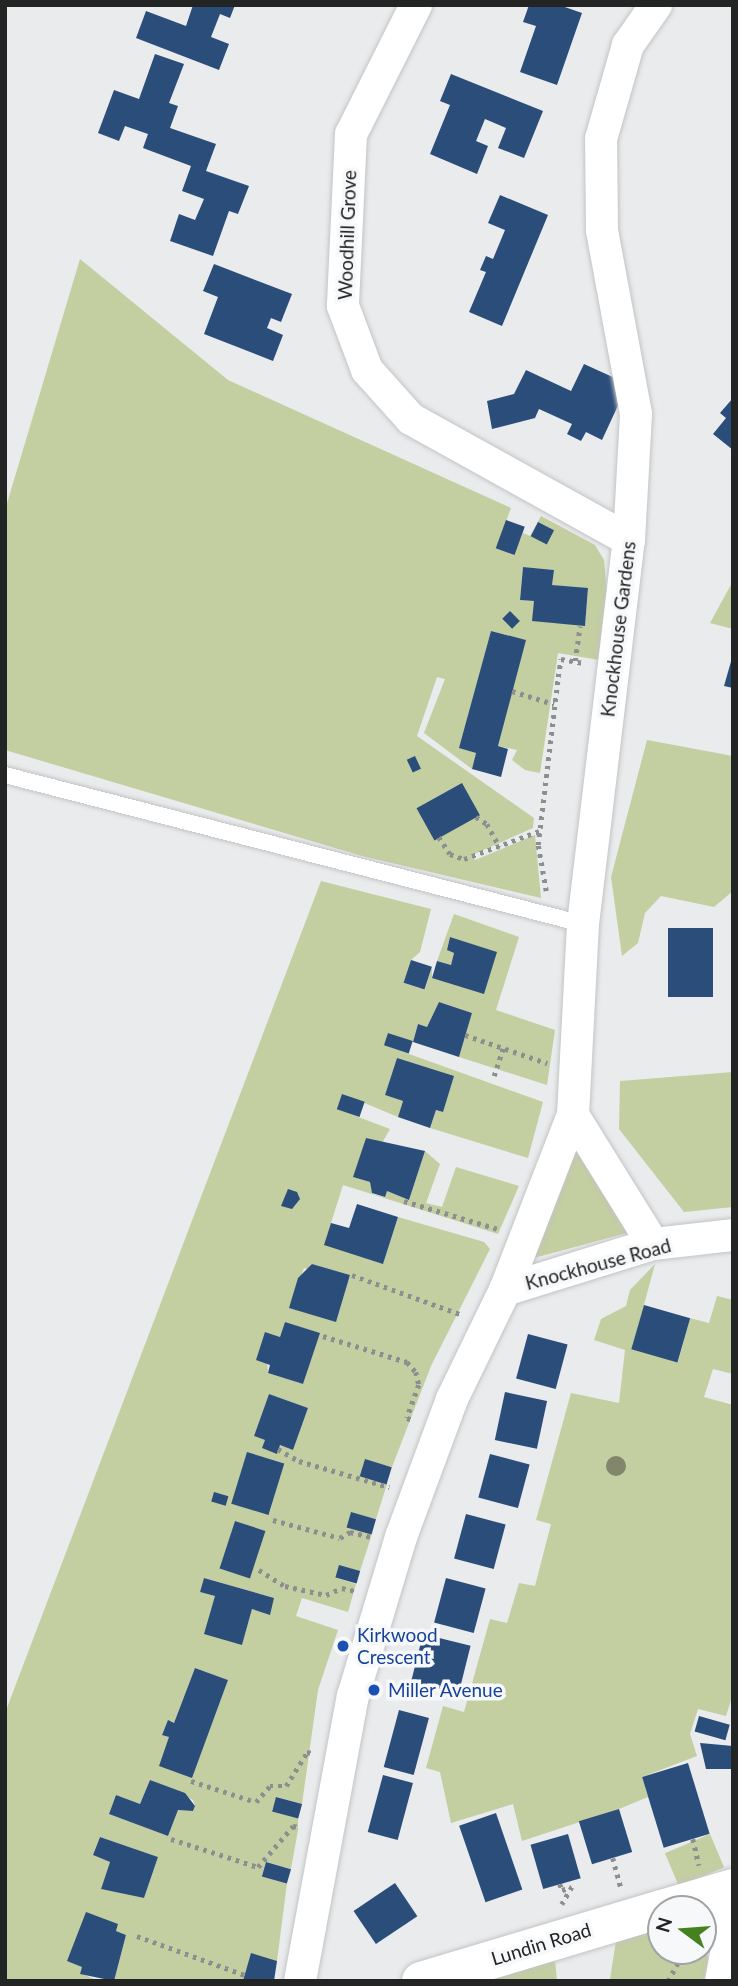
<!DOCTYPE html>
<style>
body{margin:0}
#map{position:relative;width:738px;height:1986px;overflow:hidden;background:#eaebed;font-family:Lato,sans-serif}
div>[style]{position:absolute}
.green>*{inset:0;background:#c3cea1;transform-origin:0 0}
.building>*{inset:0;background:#2a4d7a;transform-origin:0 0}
.path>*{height:4.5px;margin-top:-2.25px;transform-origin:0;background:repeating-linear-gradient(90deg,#8d8e8f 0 3.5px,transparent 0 8.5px)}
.roads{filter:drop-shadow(0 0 2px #c2c4c5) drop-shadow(0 0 2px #c2c4c5)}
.service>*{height:16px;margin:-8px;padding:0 8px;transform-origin:8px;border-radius:8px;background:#fff}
.minor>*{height:32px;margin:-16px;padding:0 16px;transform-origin:16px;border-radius:16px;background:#fff}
.tertiary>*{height:38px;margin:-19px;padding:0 19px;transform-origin:19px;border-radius:19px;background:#fff}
.trees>*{width:20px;height:20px;margin:-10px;border-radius:50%;background:#81866c}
.dots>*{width:19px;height:19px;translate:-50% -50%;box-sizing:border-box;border:4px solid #f7f8fa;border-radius:50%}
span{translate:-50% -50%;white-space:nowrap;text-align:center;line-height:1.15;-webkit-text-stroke:7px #f7f8fa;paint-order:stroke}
.street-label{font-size:19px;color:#232424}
.transit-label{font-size:19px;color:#164399}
.left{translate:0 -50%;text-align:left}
.frame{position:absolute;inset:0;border:7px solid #232424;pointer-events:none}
.north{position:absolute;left:647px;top:1895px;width:70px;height:70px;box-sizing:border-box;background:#f7f8fa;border:2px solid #a2a3a4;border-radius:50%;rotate:286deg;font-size:19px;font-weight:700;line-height:28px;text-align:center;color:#232424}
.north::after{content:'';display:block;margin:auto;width:24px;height:32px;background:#45811e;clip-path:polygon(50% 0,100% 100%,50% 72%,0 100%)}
</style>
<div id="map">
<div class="green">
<div style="clip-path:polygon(evenodd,80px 259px,228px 380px,511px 508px,496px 548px,514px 555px,523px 533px,530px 536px,541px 516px,595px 545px,604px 560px,607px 593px,599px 660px,558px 653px,540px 773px,525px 770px,512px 760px,517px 750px,498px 746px,525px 640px,491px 631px,460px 748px,476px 753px,472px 769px,424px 733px,445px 679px,437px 677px,417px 736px,534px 818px,533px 828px,472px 855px,475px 860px,535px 835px,541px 898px,362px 856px,5px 750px,5px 510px,80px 259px,523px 567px,553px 570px,552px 585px,588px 589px,585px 625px,534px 601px,520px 600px,523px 567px)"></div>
<div style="clip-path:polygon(733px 581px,733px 629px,710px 623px)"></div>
<div style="clip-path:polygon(647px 740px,733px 756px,733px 891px,714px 907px,661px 896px,645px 913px,638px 943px,622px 956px,611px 877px)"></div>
<div style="clip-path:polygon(evenodd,321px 881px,431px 909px,420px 952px,411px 960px,404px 983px,425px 990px,432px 967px,432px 978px,496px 952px,450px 937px,447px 950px,454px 953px,451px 965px,437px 961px,454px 914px,519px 937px,496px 1010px,555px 1030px,547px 1085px,459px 1057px,472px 1013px,439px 1002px,427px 1027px,418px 1024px,413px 1042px,389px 1033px,384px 1045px,543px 1102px,528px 1158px,430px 1128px,436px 1110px,443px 1112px,397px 1058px,385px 1095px,403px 1101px,398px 1117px,343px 1094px,337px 1109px,390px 1129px,382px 1143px,366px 1138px,354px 1177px,370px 1182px,373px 1194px,384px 1197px,387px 1191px,409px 1200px,425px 1151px,440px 1164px,426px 1203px,442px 1207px,456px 1167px,519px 1186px,498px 1234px,343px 1185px,331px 1223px,325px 1245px,383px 1263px,398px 1217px,484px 1242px,490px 1249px,431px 1366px,392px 1467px,365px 1460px,360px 1476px,387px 1484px,376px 1519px,351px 1513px,347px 1527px,372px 1534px,360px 1571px,339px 1566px,336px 1578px,356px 1584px,348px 1612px,302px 1598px,296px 1616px,338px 1630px,318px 1690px,302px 1804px,277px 1797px,272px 1810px,298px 1818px,298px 1830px,291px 1869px,266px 1862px,262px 1875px,287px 1883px,277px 1961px,243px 1981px,114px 1981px,126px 1935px,116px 1931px,118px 1924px,80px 1973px,99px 1981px,5px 1981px,5px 1713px,321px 881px,312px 1264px,350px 1275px,336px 1321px,290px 1308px,304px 1268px,310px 1270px,312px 1264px,321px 881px,285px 1322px,319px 1333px,303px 1384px,268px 1373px,265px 1332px,280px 1337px,285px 1322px,321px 881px,269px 1394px,308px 1408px,293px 1450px,280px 1445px,277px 1453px,263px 1448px,265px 1440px,254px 1436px,269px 1394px,321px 881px,247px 1453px,284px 1463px,269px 1514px,232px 1504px,247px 1453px,321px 881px,235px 1521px,265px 1531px,250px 1578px,221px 1569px,235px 1521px,321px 881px,204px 1578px,274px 1598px,269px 1614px,252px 1609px,242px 1645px,215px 1596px,200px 1592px,204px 1578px,321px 881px,195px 1668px,228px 1680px,192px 1777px,169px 1737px,162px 1734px,168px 1721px,174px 1723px,195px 1668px,321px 881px,150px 1780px,193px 1800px,195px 1806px,193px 1811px,178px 1810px,168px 1836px,109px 1814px,116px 1795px,140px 1804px,150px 1780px,321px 881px,100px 1837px,158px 1857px,144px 1898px,101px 1889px,110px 1862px,93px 1855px,100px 1837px)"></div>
<div style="clip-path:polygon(733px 1072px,733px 1207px,684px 1212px,619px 1129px,620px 1081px)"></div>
<div style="clip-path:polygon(577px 1143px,627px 1233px,530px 1259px)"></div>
<div style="clip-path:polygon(655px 1264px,632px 1349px,678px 1362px,690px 1318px,709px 1323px,717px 1296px,733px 1300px,733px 1374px,713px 1369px,704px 1397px,733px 1405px,733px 1694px,726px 1716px,698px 1709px,690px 1734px,697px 1756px,642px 1777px,648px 1797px,619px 1809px,522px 1841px,513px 1804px,451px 1823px,440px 1772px,426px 1768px,443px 1706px,464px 1712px,490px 1619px,507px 1623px,519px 1583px,535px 1586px,551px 1524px,536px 1520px,571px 1393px,619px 1403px,625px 1350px,594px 1340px,601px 1319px,626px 1306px,630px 1290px)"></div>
<div style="left:710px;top:1834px;width:36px;height:49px;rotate:67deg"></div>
<div style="clip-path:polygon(661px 1929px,661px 1951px,703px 1951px,709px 1957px,704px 1981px,610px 1979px,616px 1941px)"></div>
<div style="clip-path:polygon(555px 1959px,557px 1981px,495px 1981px,495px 1977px)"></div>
</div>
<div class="building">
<div style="clip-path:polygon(193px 5px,235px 5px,230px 18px,220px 14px,211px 37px,229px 44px,219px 70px,136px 38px,146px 11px,186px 26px)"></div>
<div style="clip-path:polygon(529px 5px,559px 5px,582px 13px,557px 85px,520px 72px,536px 26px,523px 22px)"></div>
<div style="clip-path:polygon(155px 54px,184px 64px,169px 103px,178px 106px,170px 128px,216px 144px,206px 171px,249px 186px,238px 214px,229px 211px,213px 256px,170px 241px,179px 214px,195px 220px,204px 199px,182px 191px,191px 166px,143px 148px,148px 134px,125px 126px,119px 141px,98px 133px,114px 90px,139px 99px)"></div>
<div style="clip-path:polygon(451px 74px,543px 111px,524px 158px,498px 148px,506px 128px,485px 119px,476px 141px,488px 146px,477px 174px,430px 154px,450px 105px,440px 101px)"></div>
<div style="clip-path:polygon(500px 195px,548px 215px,502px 326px,469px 312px,486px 272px,480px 270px,486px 256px,493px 259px,505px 230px,488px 223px)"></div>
<div style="clip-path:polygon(214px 264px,292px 294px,281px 322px,271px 318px,267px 328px,283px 335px,273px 361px,204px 334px,218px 297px,203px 291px)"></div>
<div style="clip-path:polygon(584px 364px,628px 384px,602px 440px,586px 432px,581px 441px,567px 434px,572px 424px,539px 409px,535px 418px,492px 429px,487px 401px,514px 394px,526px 370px,571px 391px)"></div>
<div style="clip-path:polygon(733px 398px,733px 450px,713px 434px,726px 418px,720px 413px)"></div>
<div style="left:506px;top:520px;width:20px;height:30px;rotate:20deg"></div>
<div style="left:538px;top:522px;width:18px;height:16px;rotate:27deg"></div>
<div style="clip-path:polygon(523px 567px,554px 570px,552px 585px,588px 588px,585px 626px,532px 621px,534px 601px,520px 600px)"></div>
<div style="left:510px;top:611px;width:14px;height:11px;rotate:45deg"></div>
<div style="clip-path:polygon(491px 631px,526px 640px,498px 746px,508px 749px,501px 777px,472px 769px,476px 753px,459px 748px)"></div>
<div style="clip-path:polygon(732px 658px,733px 658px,733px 688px,724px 686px)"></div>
<div style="left:415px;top:756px;width:14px;height:9px;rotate:65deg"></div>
<div style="left:462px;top:783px;width:37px;height:52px;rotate:61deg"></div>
<div style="left:668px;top:928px;width:45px;height:69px"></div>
<div style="clip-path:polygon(450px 937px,497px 952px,484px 994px,432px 978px,437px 961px,451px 965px,454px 953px,447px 950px)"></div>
<div style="left:411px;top:960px;width:22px;height:24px;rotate:18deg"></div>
<div style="clip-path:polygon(439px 1002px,472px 1013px,459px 1057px,413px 1042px,418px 1024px,427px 1027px)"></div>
<div style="left:388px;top:1033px;width:26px;height:13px;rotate:18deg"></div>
<div style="clip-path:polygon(397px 1058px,454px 1076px,443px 1112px,436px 1110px,430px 1128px,398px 1117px,403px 1101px,385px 1095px)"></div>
<div style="left:342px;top:1094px;width:24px;height:16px;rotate:19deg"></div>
<div style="clip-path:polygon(366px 1138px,425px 1151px,409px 1200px,387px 1191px,385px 1197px,372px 1193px,370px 1182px,353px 1177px)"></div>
<div style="clip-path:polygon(288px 1189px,297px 1192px,300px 1199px,292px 1209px,281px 1206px)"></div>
<div style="clip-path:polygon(357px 1204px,398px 1217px,383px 1264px,324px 1245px,331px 1223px,349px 1228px)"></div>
<div style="clip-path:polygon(312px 1264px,350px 1275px,336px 1322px,289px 1308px,298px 1278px)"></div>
<div style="left:644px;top:1305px;width:48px;height:46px;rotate:16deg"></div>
<div style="clip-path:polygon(285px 1322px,320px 1333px,303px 1384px,268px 1373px,270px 1365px,256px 1360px,265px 1332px,280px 1337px)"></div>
<div style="left:528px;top:1334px;width:41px;height:46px;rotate:15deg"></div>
<div style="left:505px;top:1392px;width:43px;height:49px;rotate:12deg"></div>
<div style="clip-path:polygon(269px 1394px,308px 1408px,293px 1450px,280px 1445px,277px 1454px,262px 1448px,265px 1440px,254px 1436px)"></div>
<div style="left:247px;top:1452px;width:39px;height:54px;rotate:17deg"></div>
<div style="left:490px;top:1454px;width:41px;height:45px;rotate:15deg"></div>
<div style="left:365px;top:1459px;width:28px;height:18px;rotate:17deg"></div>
<div style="left:214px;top:1492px;width:15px;height:10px;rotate:16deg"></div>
<div style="left:351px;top:1512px;width:26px;height:16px;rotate:16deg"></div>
<div style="left:466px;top:1514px;width:41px;height:46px;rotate:15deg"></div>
<div style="left:235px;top:1521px;width:32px;height:50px;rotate:18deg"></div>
<div style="left:339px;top:1565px;width:22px;height:13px;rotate:16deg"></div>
<div style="clip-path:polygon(204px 1578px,274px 1598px,270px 1615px,252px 1609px,242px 1645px,204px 1634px,215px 1596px,200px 1592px)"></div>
<div style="left:446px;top:1578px;width:41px;height:46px;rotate:15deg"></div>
<div style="left:423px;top:1634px;width:49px;height:50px;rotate:14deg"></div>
<div style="clip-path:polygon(195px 1668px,228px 1680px,192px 1778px,159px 1766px,169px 1737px,162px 1735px,168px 1720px,174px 1723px)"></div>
<div style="left:399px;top:1710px;width:31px;height:59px;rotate:15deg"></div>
<div style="left:699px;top:1716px;width:32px;height:16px;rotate:16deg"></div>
<div style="clip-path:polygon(700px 1743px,733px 1746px,733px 1769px,706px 1769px)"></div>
<div style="left:688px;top:1763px;width:74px;height:48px;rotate:73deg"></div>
<div style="left:383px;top:1775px;width:31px;height:59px;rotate:15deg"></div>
<div style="clip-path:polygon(150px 1780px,185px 1793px,195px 1806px,193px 1811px,178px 1810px,168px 1836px,109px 1814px,116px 1795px,140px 1804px)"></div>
<div style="left:276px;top:1797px;width:27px;height:15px;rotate:15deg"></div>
<div style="left:619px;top:1809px;width:45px;height:42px;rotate:73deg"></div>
<div style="left:496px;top:1813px;width:81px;height:39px;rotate:71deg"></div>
<div style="left:568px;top:1834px;width:46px;height:39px;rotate:74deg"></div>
<div style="clip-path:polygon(100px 1837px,158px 1857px,144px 1898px,101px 1889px,110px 1862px,93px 1855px)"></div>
<div style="left:266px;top:1862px;width:26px;height:15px;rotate:16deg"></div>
<div style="left:395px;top:1883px;width:40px;height:50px;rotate:56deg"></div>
<div style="clip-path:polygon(86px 1912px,118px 1924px,116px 1931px,126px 1935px,114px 1981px,80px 1974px,82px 1967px,67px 1961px)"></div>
<div style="clip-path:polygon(251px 1953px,277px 1961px,274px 1981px,243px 1981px)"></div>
</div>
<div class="path">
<div style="left:575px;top:661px;width:35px;rotate:-82deg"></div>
<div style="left:512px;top:691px;width:44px;rotate:17.2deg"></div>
<div style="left:476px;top:817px;width:13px;rotate:32deg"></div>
<div style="left:487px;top:824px;width:26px;rotate:61deg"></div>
<div style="left:439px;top:837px;width:20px;rotate:57deg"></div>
<div style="left:450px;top:854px;width:15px;rotate:20deg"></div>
<div style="left:464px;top:859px;width:80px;rotate:-20.5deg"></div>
<div style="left:546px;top:891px;width:47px;rotate:-99.9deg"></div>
<div style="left:538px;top:845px;width:169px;rotate:-83.2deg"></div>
<div style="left:558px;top:677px;width:18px;rotate:-81deg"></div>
<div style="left:561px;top:659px;width:23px;rotate:10deg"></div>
<div style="left:465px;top:1035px;width:87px;rotate:18.9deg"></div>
<div style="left:494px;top:1076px;width:29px;rotate:-72deg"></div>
<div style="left:404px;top:1201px;width:98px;rotate:16.6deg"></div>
<div style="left:352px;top:1275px;width:115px;rotate:19.9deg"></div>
<div style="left:323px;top:1336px;width:88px;rotate:17.2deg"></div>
<div style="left:407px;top:1362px;width:13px;rotate:48deg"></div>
<div style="left:416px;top:1372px;width:13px;rotate:77deg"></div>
<div style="left:419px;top:1385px;width:35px;rotate:110deg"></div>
<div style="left:407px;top:1418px;width:6px;rotate:18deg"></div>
<div style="left:278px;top:1449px;width:24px;rotate:30deg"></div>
<div style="left:299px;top:1461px;width:94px;rotate:16.1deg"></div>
<div style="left:273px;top:1520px;width:69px;rotate:15deg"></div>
<div style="left:340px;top:1538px;width:12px;rotate:-31deg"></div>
<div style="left:350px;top:1532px;width:22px;rotate:13deg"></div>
<div style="left:259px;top:1570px;width:31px;rotate:32deg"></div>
<div style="left:285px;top:1586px;width:42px;rotate:12.4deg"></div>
<div style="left:326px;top:1595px;width:17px;rotate:-24deg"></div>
<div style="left:342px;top:1588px;width:13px;rotate:13deg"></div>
<div style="left:191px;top:1781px;width:68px;rotate:17.9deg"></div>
<div style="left:256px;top:1802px;width:21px;rotate:-49deg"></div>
<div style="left:270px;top:1786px;width:16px"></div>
<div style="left:286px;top:1786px;width:40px;rotate:-58deg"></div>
<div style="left:307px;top:1752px;width:5px;rotate:11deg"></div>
<div style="left:171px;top:1839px;width:91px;rotate:17.8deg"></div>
<div style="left:258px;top:1867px;width:54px;rotate:-49.5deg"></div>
<div style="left:293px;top:1826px;width:7px;rotate:8deg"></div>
<div style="left:693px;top:1839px;width:27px;rotate:77deg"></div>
<div style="left:613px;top:1858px;width:30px;rotate:75deg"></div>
<div style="left:560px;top:1884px;width:6px;rotate:72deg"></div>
<div style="left:562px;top:1890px;width:10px;rotate:-17deg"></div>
<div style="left:572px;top:1887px;width:20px;rotate:120deg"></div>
<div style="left:137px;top:1936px;width:115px;rotate:19.9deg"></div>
<div style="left:668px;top:1981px;width:34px;rotate:-62deg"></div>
</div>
<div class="roads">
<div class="service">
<div style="left:5px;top:775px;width:597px;rotate:14.46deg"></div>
</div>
<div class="minor">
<div style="left:416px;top:5px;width:144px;rotate:116.7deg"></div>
<div style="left:351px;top:134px;width:172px;rotate:92.7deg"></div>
<div style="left:343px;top:306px;width:68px;rotate:69.4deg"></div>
<div style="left:367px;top:370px;width:66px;rotate:48.1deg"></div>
<div style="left:411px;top:419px;width:249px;rotate:29deg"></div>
<div style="left:653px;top:1244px;width:152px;rotate:-121.8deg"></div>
<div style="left:573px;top:1115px;width:191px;rotate:-87deg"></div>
<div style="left:583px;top:924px;width:387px;rotate:-83.2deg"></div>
<div style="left:629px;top:540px;width:126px;rotate:-86.8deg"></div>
<div style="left:636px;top:414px;width:187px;rotate:-100.5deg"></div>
<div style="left:602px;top:230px;width:91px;rotate:-90.6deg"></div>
<div style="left:601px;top:139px;width:98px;rotate:-74deg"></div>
<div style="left:628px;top:45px;width:49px;rotate:-55deg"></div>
<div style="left:505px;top:1290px;width:155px;rotate:-17.3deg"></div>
<div style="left:653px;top:1244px;width:81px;rotate:-6.4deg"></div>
<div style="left:721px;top:1892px;width:46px;rotate:79.9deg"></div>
<div style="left:729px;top:1937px;width:45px;rotate:100.3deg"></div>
<div style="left:300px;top:1981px;width:290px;rotate:-79.5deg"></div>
<div style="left:353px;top:1696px;width:166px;rotate:-73.2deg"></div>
<div style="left:401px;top:1537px;width:147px;rotate:-69.7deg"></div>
<div style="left:452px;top:1399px;width:121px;rotate:-64.1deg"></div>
<div style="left:505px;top:1290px;width:188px;rotate:-68.8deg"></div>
</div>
<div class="tertiary">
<div style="left:662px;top:1909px;width:74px;rotate:-16.5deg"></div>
<div style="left:421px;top:1981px;width:251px;rotate:-16.7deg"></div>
</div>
</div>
<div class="trees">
<div style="left:616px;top:1466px"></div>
</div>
<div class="dots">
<div style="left:343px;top:1646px;background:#1a4fb4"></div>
<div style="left:374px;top:1690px;background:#1a4fb4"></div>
</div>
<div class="street-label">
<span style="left:347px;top:235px;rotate:-88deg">Woodhill Grove</span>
<span style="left:618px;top:629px;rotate:-83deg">Knockhouse Gardens</span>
<span style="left:598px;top:1264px;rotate:-15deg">Knockhouse Road</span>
<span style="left:541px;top:1944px;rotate:-17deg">Lundin Road</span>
</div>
<div class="transit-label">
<span class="left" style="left:357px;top:1646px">Kirkwood<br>Crescent</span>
<span class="left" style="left:388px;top:1690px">Miller Avenue</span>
</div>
<div class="frame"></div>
<div class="north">N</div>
</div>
